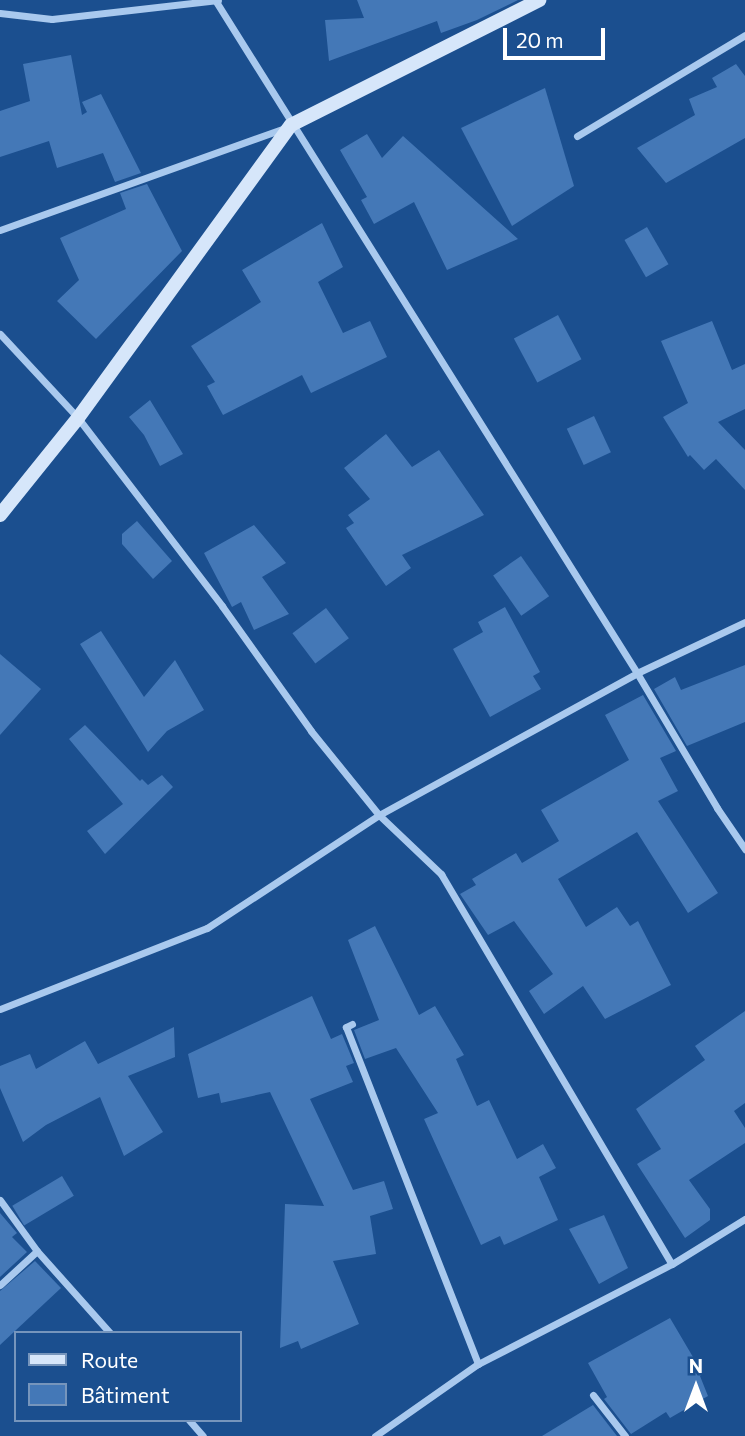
<!DOCTYPE html>
<meta charset="utf-8">
<style>
body{margin:0}
#map{position:relative;width:745px;height:1436px;overflow:hidden;background:#1b4f8f;font-family:Commissioner,sans-serif}
div>[style]{position:absolute}
.building>*{inset:0;background:#4478b7;transform-origin:0 0}
.street>*{height:7px;margin:-3.5px;padding:0 3.5px;transform-origin:3.5px;border-radius:3.5px;background:#a9c9ee}
.secondary>*{height:14px;margin:-7px;padding:0 7px;transform-origin:7px;border-radius:7px;background:#d6e6fa}
span{translate:-50% -50%;white-space:nowrap;text-align:center;line-height:1.15;-webkit-text-stroke:5px #1b4f8f;paint-order:stroke}
.legend{position:absolute;left:14px;top:1331px;width:228px;height:91px;box-sizing:border-box;background:#1b4f8f;border:2px solid #7695bc;margin:0;padding:9px 12px;list-style:none;font-size:21px;color:#fff}
.legend li{display:flex;align-items:center;gap:14px;height:35px}
.legend b{width:35px;border:2px solid #7695bc}
.north{position:absolute;left:661px;top:1352px;width:70px;height:70px;-webkit-text-stroke:5px #1b4f8f;paint-order:stroke;rotate:0deg;font-size:19px;font-weight:700;line-height:28px;text-align:center;color:#fff}
.north::after{content:'';display:block;margin:auto;width:24px;height:32px;background:#fff;clip-path:polygon(50% 0,100% 100%,50% 72%,0 100%)}
.scale{position:absolute;left:503px;top:28px;width:102px;height:32px;box-sizing:border-box;border:4px solid #fff;border-top:0;padding-left:9px;font-size:21px;line-height:24px;white-space:nowrap;color:#fff;-webkit-text-stroke:5px #1b4f8f;paint-order:stroke}
</style>
<div id="map">
<div class="building">
<div style="clip-path:polygon(357px 0,518px 0,477px 20px,441px 33px,437px 21px,329px 61px,325px 20px,364px 18px)"></div>
<div style="clip-path:polygon(71px 55px,82px 115px,87px 112px,82px 102px,101px 94px,141px 173px,115px 182px,103px 153px,57px 168px,49px 141px,0 157px,0 111px,30px 101px,23px 64px)"></div>
<div style="clip-path:polygon(736px 64px,745px 76px,745px 138px,666px 183px,637px 148px,695px 115px,689px 99px,717px 87px,712px 78px)"></div>
<div style="clip-path:polygon(545px 88px,574px 186px,512px 226px,461px 128px)"></div>
<div style="clip-path:polygon(367px 134px,382px 158px,403px 136px,518px 239px,447px 270px,414px 202px,374px 224px,361px 200px,367px 197px,340px 150px)"></div>
<div style="clip-path:polygon(147px 184px,182px 251px,96px 339px,57px 301px,79px 280px,60px 238px,126px 209px,120px 193px)"></div>
<div style="clip-path:polygon(322px 223px,343px 267px,318px 282px,343px 333px,370px 321px,387px 357px,311px 393px,302px 375px,223px 415px,207px 386px,215px 382px,191px 346px,261px 302px,242px 270px)"></div>
<div style="left:647px;top:227px;width:43px;height:26px;rotate:60deg"></div>
<div style="left:558px;top:315px;width:50px;height:50px;rotate:62deg"></div>
<div style="clip-path:polygon(712px 321px,732px 370px,745px 364px,745px 409px,718px 422px,745px 450px,745px 490px,716px 459px,704px 470px,690px 455px,688px 457px,663px 417px,688px 403px,661px 341px)"></div>
<div style="clip-path:polygon(150px 400px,183px 454px,160px 466px,144px 435px,129px 417px)"></div>
<div style="left:594px;top:416px;width:40px;height:30px;rotate:65deg"></div>
<div style="clip-path:polygon(386px 434px,412px 467px,439px 450px,484px 515px,402px 555px,411px 568px,386px 586px,346px 528px,354px 523px,348px 515px,370px 499px,344px 468px)"></div>
<div style="clip-path:polygon(137px 521px,172px 561px,153px 579px,122px 544px,122px 534px)"></div>
<div style="clip-path:polygon(254px 525px,286px 563px,262px 577px,289px 614px,254px 630px,241px 602px,232px 607px,204px 553px)"></div>
<div style="left:521px;top:556px;width:49px;height:34px;rotate:55deg"></div>
<div style="clip-path:polygon(505px 607px,540px 672px,533px 676px,541px 689px,490px 717px,453px 649px,483px 632px,478px 622px)"></div>
<div style="left:326px;top:608px;width:38px;height:42px;rotate:53deg"></div>
<div style="clip-path:polygon(101px 631px,144px 697px,175px 660px,204px 710px,167px 731px,148px 752px,80px 644px)"></div>
<div style="clip-path:polygon(0 654px,41px 689px,0 735px)"></div>
<div style="clip-path:polygon(745px 665px,745px 722px,687px 746px,654px 689px,675px 677px,681px 690px)"></div>
<div style="clip-path:polygon(643px 695px,676px 751px,660px 758px,678px 791px,658px 801px,718px 893px,688px 913px,637px 832px,558px 879px,586px 927px,617px 907px,630px 926px,638px 921px,671px 985px,605px 1019px,583px 986px,544px 1014px,529px 991px,553px 974px,514px 921px,488px 935px,460px 894px,476px 885px,472px 879px,516px 853px,522px 863px,559px 841px,541px 810px,629px 760px,605px 715px)"></div>
<div style="clip-path:polygon(85px 725px,140px 781px,142px 779px,148px 785px,162px 775px,173px 787px,105px 854px,87px 831px,123px 804px,69px 739px)"></div>
<div style="clip-path:polygon(375px 926px,419px 1015px,435px 1006px,464px 1055px,456px 1059px,477px 1106px,489px 1100px,517px 1159px,543px 1144px,556px 1168px,539px 1177px,558px 1220px,504px 1245px,500px 1236px,481px 1245px,424px 1119px,438px 1113px,396px 1048px,365px 1059px,354px 1030px,379px 1020px,348px 940px)"></div>
<div style="clip-path:polygon(312px 996px,331px 1039px,342px 1034px,354px 1063px,346px 1066px,353px 1082px,310px 1099px,353px 1190px,384px 1181px,393px 1209px,370px 1216px,376px 1254px,333px 1261px,359px 1324px,301px 1349px,298px 1341px,280px 1348px,285px 1204px,324px 1206px,270px 1092px,221px 1103px,219px 1093px,198px 1098px,188px 1054px)"></div>
<div style="clip-path:polygon(745px 1011px,745px 1103px,734px 1111px,745px 1128px,745px 1143px,689px 1180px,710px 1209px,710px 1220px,685px 1238px,637px 1164px,661px 1149px,636px 1109px,705px 1060px,695px 1046px)"></div>
<div style="clip-path:polygon(174px 1027px,175px 1057px,128px 1076px,163px 1132px,124px 1156px,100px 1097px,46px 1125px,23px 1142px,0 1088px,0 1066px,30px 1054px,36px 1069px,85px 1041px,98px 1064px)"></div>
<div style="left:62px;top:1176px;width:23px;height:58px;rotate:59deg"></div>
<div style="clip-path:polygon(0 1213px,17px 1233px,12px 1237px,27px 1252px,0 1277px)"></div>
<div style="clip-path:polygon(604px 1215px,628px 1268px,599px 1284px,569px 1229px)"></div>
<div style="clip-path:polygon(35px 1261px,61px 1288px,0 1345px,0 1291px)"></div>
<div style="clip-path:polygon(670px 1318px,703px 1374px,700px 1376px,708px 1396px,670px 1418px,666px 1412px,631px 1434px,604px 1399px,607px 1397px,588px 1363px)"></div>
<div style="clip-path:polygon(593px 1405px,617px 1436px,542px 1436px)"></div>
</div>
<div class="street">
<div style="left:215px;top:0;width:794px;rotate:57.91deg"></div>
<div style="left:637px;top:673px;width:157px;rotate:59.3deg"></div>
<div style="left:717px;top:808px;width:50px;rotate:55.7deg"></div>
<div style="left:0;top:13px;width:52px;rotate:6.6deg"></div>
<div style="left:52px;top:19px;width:167px;rotate:-6.5deg"></div>
<div style="left:577px;top:136px;width:196px;rotate:-31deg"></div>
<div style="left:0;top:230px;width:305px;rotate:-19.7deg"></div>
<div style="left:0;top:334px;width:115px;rotate:47.1deg"></div>
<div style="left:78px;top:418px;width:237px;rotate:52.5deg"></div>
<div style="left:222px;top:606px;width:153px;rotate:54.5deg"></div>
<div style="left:311px;top:731px;width:108px;rotate:51deg"></div>
<div style="left:379px;top:815px;width:86px;rotate:43.6deg"></div>
<div style="left:441px;top:874px;width:453px;rotate:59.4deg"></div>
<div style="left:0;top:1009px;width:222px;rotate:-21.4deg"></div>
<div style="left:207px;top:928px;width:206px;rotate:-33.3deg"></div>
<div style="left:379px;top:815px;width:294px;rotate:-28.8deg"></div>
<div style="left:637px;top:673px;width:119px;rotate:-25.3deg"></div>
<div style="left:352px;top:1024px;width:7px;rotate:153deg"></div>
<div style="left:346px;top:1027px;width:362px;rotate:68.6deg"></div>
<div style="left:0;top:1200px;width:63px;rotate:54deg"></div>
<div style="left:37px;top:1251px;width:110px;rotate:48.3deg"></div>
<div style="left:0;top:1285px;width:50px;rotate:-42.6deg"></div>
<div style="left:593px;top:1395px;width:52px;rotate:52deg"></div>
<div style="left:189px;top:1420px;width:21px;rotate:49deg"></div>
<div style="left:375px;top:1436px;width:126px;rotate:-35deg"></div>
<div style="left:478px;top:1364px;width:218px;rotate:-27.3deg"></div>
<div style="left:672px;top:1264px;width:86px;rotate:-31.7deg"></div>
</div>
<div class="secondary">
<div style="left:0;top:515px;width:124px;rotate:-51.2deg"></div>
<div style="left:78px;top:418px;width:362px;rotate:-54deg"></div>
<div style="left:291px;top:125px;width:278px;rotate:-26.7deg"></div>
</div>
<ul class="legend">
<li><b style="height:9px;background:#d6e6fa"></b>Route</li>
<li><b style="height:19px;background:#4478b7"></b>Bâtiment</li>
</ul>
<div class="north">N</div>
<div class="scale">20 m</div>
</div>
